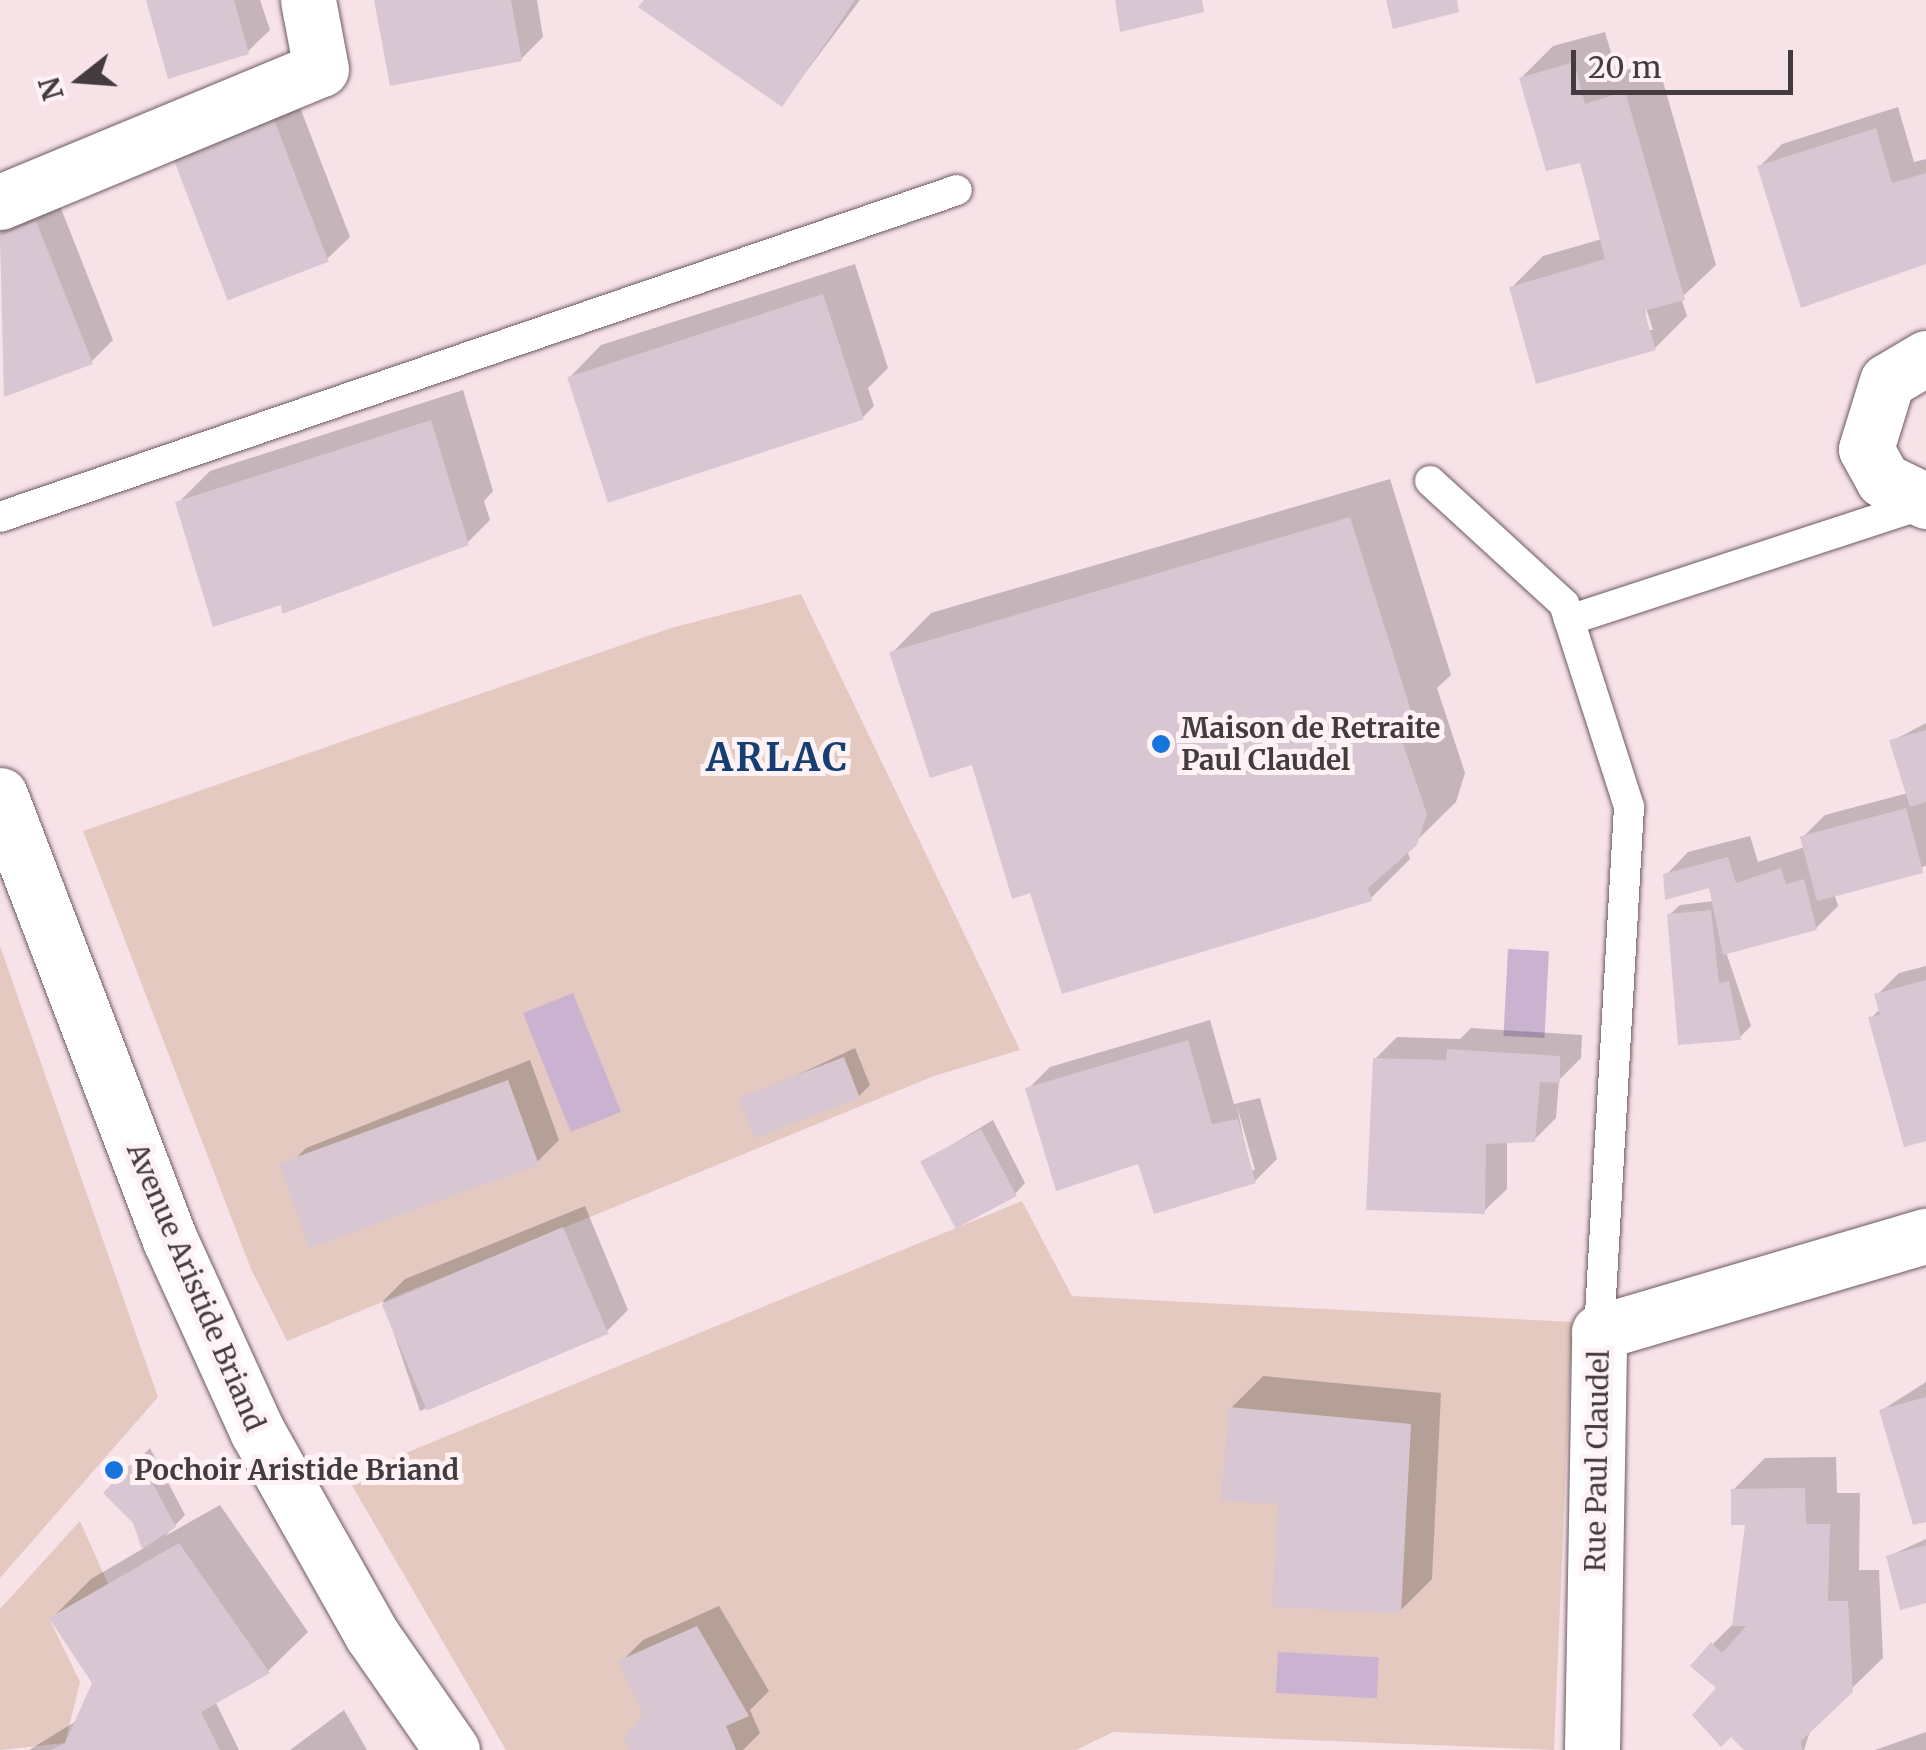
<!DOCTYPE html>
<style>
body{margin:0}
#map{position:relative;width:1926px;height:1750px;overflow:hidden;background:#f7e2e8;font-family:Merriweather,serif}
div>[style]{position:absolute}
.green>*{inset:0;background:#e3c9bf}
.water>*{inset:0;background:#cab3d1;transform-origin:0 0}
.shadow>*{inset:0;background:#0003}
.building>*{inset:0;background:#d8c7d2;transform-origin:0 0}
.roads{filter:drop-shadow(0 0 2px #6c5b60) drop-shadow(0 0 2px #6c5b60)}
.service>*{height:30px;margin:-15px;padding:0 15px;transform-origin:15px;border-radius:15px;background:#fff}
.minor>*{height:55px;margin:-27.5px;padding:0 27.5px;transform-origin:27.5px;border-radius:27.5px;background:#fff}
.tertiary>*{height:55px;margin:-27.5px;padding:0 27.5px;transform-origin:27.5px;border-radius:27.5px;background:#fff}
.dots>*{width:28px;height:28px;translate:-50% -50%;box-sizing:border-box;border:5px solid #fff2f5;border-radius:50%}
span{translate:-50% -50%;white-space:nowrap;text-align:center;line-height:1.15;-webkit-text-stroke:10px #fff2f5;paint-order:stroke}
.poi-label{font-size:28px;color:#433b3d;font-weight:700}
.left{translate:0 -50%;text-align:left}
.street-label{font-size:28px;color:#433b3d}
.district-label{font-size:38px;color:#153f72;font-weight:700;letter-spacing:2.5px}
.north{position:absolute;left:30px;top:30px;width:100px;height:100px;-webkit-text-stroke:8px #fff2f5;paint-order:stroke;rotate:253deg;font-size:28px;font-weight:700;line-height:40px;text-align:center;color:#433b3d}
.north::after{content:'';display:block;margin:auto;width:35px;height:45px;background:#433b3d;clip-path:polygon(50% 0,100% 100%,50% 72%,0 100%)}
.scale{position:absolute;left:1571px;top:50px;width:222px;height:45px;box-sizing:border-box;border:5px solid #433b3d;border-top:0;padding-left:12px;font-size:30px;line-height:35px;white-space:nowrap;color:#433b3d;-webkit-text-stroke:8px #fff2f5;paint-order:stroke}
</style>
<div id="map">
<div class="green">
<div style="clip-path:polygon(801px 594px,1020px 1050px,934px 1076px,287px 1341px,251px 1269px,83px 831px,671px 628px)"></div>
<div style="clip-path:polygon(0 946px,158px 1397px,0 1578px)"></div>
<div style="clip-path:polygon(1022px 1201px,1072px 1296px,1572px 1322px,1554px 1750px,1113px 1732px,1076px 1750px,506px 1750px,347px 1477px)"></div>
<div style="clip-path:polygon(80px 1521px,108px 1584px,49px 1618px,80px 1682px,65px 1743px,0 1750px,0 1609px)"></div>
</div>
<div class="water">
<div style="left:1508px;top:949px;width:41px;height:87px;rotate:3deg"></div>
<div style="left:573px;top:993px;width:128px;height:54px;rotate:68deg"></div>
<div style="left:1278px;top:1652px;width:101px;height:41px;rotate:3deg"></div>
</div>
<div class="shadow">
<div style="clip-path:polygon(149px 0,260px 0,270px 30px,247px 52px)"></div>
<div style="clip-path:polygon(376px 0,537px 0,543px 37px,521px 59px)"></div>
<div style="clip-path:polygon(647px 0,860px 0,782px 104px)"></div>
<div style="clip-path:polygon(evenodd,1605px 32px,1617px 73px,1657px 61px,1716px 265px,1681px 298px,1687px 316px,1655px 348px,1511px 288px,1543px 256px,1602px 239px,1581px 160px,1521px 78px,1553px 46px,1605px 32px,1643px 298px,1653px 330px,1648px 330px,1643px 298px)"></div>
<div style="clip-path:polygon(296px 97px,350px 237px,327px 259px,177px 160px,200px 138px)"></div>
<div style="clip-path:polygon(1898px 107px,1914px 162px,1926px 159px,1926px 262px,1760px 166px,1782px 144px)"></div>
<div style="clip-path:polygon(58px 201px,113px 340px,91px 362px,6px 394px,0 226px)"></div>
<div style="clip-path:polygon(855px 264px,888px 368px,868px 388px,874px 406px,863px 417px,570px 377px,601px 345px)"></div>
<div style="clip-path:polygon(463px 390px,493px 491px,484px 501px,490px 520px,467px 543px,178px 503px,210px 471px)"></div>
<div style="clip-path:polygon(1390px 479px,1451px 675px,1437px 688px,1465px 773px,1456px 802px,1407px 850px,1410px 859px,1370px 899px,1032px 890px,973px 762px,892px 653px,931px 613px)"></div>
<div style="clip-path:polygon(1926px 723px,1926px 866px,1835px 896px,1838px 906px,1816px 928px,1726px 952px,1751px 1026px,1740px 1037px,1669px 915px,1680px 905px,1714px 901px,1711px 884px,1666px 875px,1688px 852px,1750px 836px,1758px 862px,1805px 847px,1803px 837px,1825px 815px,1908px 793px,1892px 741px)"></div>
<div style="clip-path:polygon(1926px 966px,1926px 1138px,1871px 1018px,1881px 1008px,1877px 995px,1899px 973px)"></div>
<div style="clip-path:polygon(evenodd,1210px 1020px,1234px 1104px,1260px 1098px,1277px 1159px,1255px 1181px,1139px 1161px,1028px 1089px,1050px 1067px,1210px 1020px,1237px 1106px,1255px 1170px,1250px 1170px,1237px 1106px)"></div>
<div style="clip-path:polygon(1471px 1028px,1582px 1035px,1581px 1058px,1559px 1080px,1556px 1118px,1534px 1140px,1507px 1141px,1507px 1189px,1484px 1211px,1375px 1059px,1397px 1037px,1460px 1039px)"></div>
<div style="clip-path:polygon(855px 1048px,870px 1085px,859px 1096px,742px 1101px)"></div>
<div style="clip-path:polygon(530px 1060px,559px 1140px,537px 1162px,284px 1170px,306px 1148px)"></div>
<div style="clip-path:polygon(993px 1120px,1025px 1183px,1015px 1194px,923px 1162px)"></div>
<div style="clip-path:polygon(585px 1206px,628px 1310px,606px 1332px,420px 1411px,383px 1301px,405px 1279px)"></div>
<div style="clip-path:polygon(1263px 1376px,1441px 1393px,1432px 1579px,1400px 1611px,1280px 1502px,1231px 1408px)"></div>
<div style="clip-path:polygon(1926px 1382px,1926px 1519px,1882px 1410px)"></div>
<div style="clip-path:polygon(150px 1448px,185px 1515px,165px 1536px,220px 1505px,308px 1632px,268px 1671px,214px 1699px,239px 1750px,29px 1750px,78px 1720px,95px 1682px,52px 1618px,91px 1579px,144px 1548px,135px 1522px,106px 1493px)"></div>
<div style="clip-path:polygon(1836px 1457px,1837px 1493px,1860px 1493px,1859px 1570px,1879px 1570px,1883px 1658px,1811px 1728px,1804px 1750px,1748px 1750px,1720px 1688px,1713px 1644px,1735px 1622px,1748px 1522px,1733px 1490px,1765px 1458px)"></div>
<div style="clip-path:polygon(1926px 1539px,1926px 1600px,1889px 1556px)"></div>
<div style="clip-path:polygon(719px 1606px,769px 1691px,750px 1710px,760px 1733px,743px 1750px,631px 1750px,646px 1713px,621px 1662px,643px 1640px)"></div>
<div style="clip-path:polygon(344px 1710px,367px 1750px,290px 1750px)"></div>
<div style="clip-path:polygon(1926px 1732px,1926px 1750px,1875px 1750px)"></div>
</div>
<div class="building">
<div style="clip-path:polygon(146px 0,234px 0,249px 54px,168px 79px)"></div>
<div style="clip-path:polygon(374px 0,511px 0,522px 61px,390px 86px)"></div>
<div style="clip-path:polygon(644px 0,855px 0,782px 107px,638px 7px)"></div>
<div style="clip-path:polygon(1115px 0,1202px 0,1204px 12px,1120px 32px)"></div>
<div style="clip-path:polygon(1386px 0,1457px 0,1459px 12px,1393px 29px)"></div>
<div style="clip-path:polygon(1574px 62px,1585px 104px,1625px 91px,1685px 300px,1644px 311px,1656px 350px,1536px 384px,1509px 287px,1605px 259px,1580px 163px,1546px 171px,1519px 78px)"></div>
<div style="left:273px;top:117px;width:155px;height:108px;rotate:69deg"></div>
<div style="clip-path:polygon(1876px 128px,1892px 183px,1926px 173px,1926px 264px,1801px 308px,1757px 166px)"></div>
<div style="clip-path:polygon(36px 221px,93px 364px,4px 397px,0 236px)"></div>
<div style="left:823px;top:294px;width:132px;height:269px;rotate:72deg"></div>
<div style="clip-path:polygon(431px 420px,469px 545px,282px 614px,281px 605px,213px 627px,175px 502px)"></div>
<div style="clip-path:polygon(1350px 517px,1413px 717px,1396px 723px,1427px 814px,1417px 845px,1368px 888px,1372px 901px,1062px 994px,1030px 893px,1012px 899px,972px 765px,930px 778px,889px 652px)"></div>
<div style="clip-path:polygon(1926px 730px,1926px 802px,1910px 807px,1889px 740px)"></div>
<div style="left:1906px;top:808px;width:67px;height:110px;rotate:75deg"></div>
<div style="clip-path:polygon(1728px 857px,1736px 883px,1781px 868px,1786px 884px,1804px 879px,1817px 930px,1723px 955px,1709px 888px,1665px 900px,1663px 874px)"></div>
<div style="clip-path:polygon(1711px 910px,1719px 983px,1729px 981px,1741px 1040px,1678px 1045px,1667px 914px)"></div>
<div style="clip-path:polygon(1926px 980px,1926px 1141px,1904px 1147px,1868px 1017px,1880px 1015px,1874px 994px)"></div>
<div style="clip-path:polygon(1188px 1040px,1212px 1124px,1238px 1119px,1256px 1183px,1154px 1214px,1138px 1164px,1056px 1191px,1025px 1088px)"></div>
<div style="clip-path:polygon(1447px 1049px,1560px 1056px,1560px 1083px,1540px 1082px,1535px 1142px,1486px 1144px,1485px 1214px,1366px 1210px,1373px 1058px,1446px 1060px)"></div>
<div style="left:844px;top:1057px;width:44px;height:113px;rotate:69deg"></div>
<div style="left:508px;top:1080px;width:90px;height:244px;rotate:70deg"></div>
<div style="left:981px;top:1129px;width:76px;height:69px;rotate:62deg"></div>
<div style="left:563px;top:1227px;width:116px;height:197px;rotate:67deg"></div>
<div style="clip-path:polygon(1926px 1397px,1926px 1522px,1913px 1525px,1879px 1410px)"></div>
<div style="clip-path:polygon(1229px 1407px,1411px 1424px,1401px 1613px,1272px 1607px,1278px 1504px,1221px 1501px)"></div>
<div style="clip-path:polygon(138px 1456px,176px 1527px,142px 1549px,133px 1523px,103px 1493px)"></div>
<div style="clip-path:polygon(1805px 1488px,1806px 1524px,1830px 1524px,1828px 1601px,1848px 1601px,1853px 1692px,1801px 1741px,1802px 1750px,1744px 1750px,1731px 1737px,1721px 1747px,1692px 1715px,1716px 1688px,1690px 1666px,1711px 1642px,1722px 1653px,1746px 1626px,1732px 1626px,1745px 1525px,1731px 1525px,1731px 1489px)"></div>
<div style="clip-path:polygon(179px 1543px,270px 1673px,201px 1712px,220px 1750px,51px 1750px,65px 1743px,92px 1683px,49px 1618px)"></div>
<div style="clip-path:polygon(1926px 1545px,1926px 1603px,1900px 1610px,1886px 1556px)"></div>
<div style="clip-path:polygon(697px 1626px,749px 1716px,726px 1726px,736px 1750px,629px 1750px,624px 1739px,643px 1713px,618px 1661px)"></div>
</div>
<div class="roads">
<div class="service">
<div style="left:1430px;top:481px;width:182px;rotate:42.5deg"></div>
<div style="left:1564px;top:604px;width:213px;rotate:72.2deg"></div>
<div style="left:1629px;top:807px;width:526px;rotate:93.27deg"></div>
<div style="left:0;top:517px;width:1011px;rotate:-18.86deg"></div>
<div style="left:1569px;top:620px;width:376px;rotate:-18.1deg"></div>
</div>
<div class="minor">
<div style="left:0;top:202px;width:347px;rotate:-22.5deg"></div>
<div style="left:321px;top:69px;width:70px;rotate:-100.7deg"></div>
<div style="left:1926px;top:358px;width:45px;rotate:149.5deg"></div>
<div style="left:1887px;top:381px;width:71px;rotate:107.2deg"></div>
<div style="left:1866px;top:449px;width:35px;rotate:61deg"></div>
<div style="left:1883px;top:480px;width:48px;rotate:26deg"></div>
<div style="left:1592px;top:1750px;width:418px;rotate:-89deg"></div>
<div style="left:1599px;top:1332px;width:341px;rotate:-16.4deg"></div>
</div>
<div class="tertiary">
<div style="left:0;top:795px;width:476px;rotate:69.1deg"></div>
<div style="left:170px;top:1240px;width:210px;rotate:65.5deg"></div>
<div style="left:257px;top:1431px;width:234px;rotate:60.6deg"></div>
<div style="left:372px;top:1635px;width:140px;rotate:55.2deg"></div>
</div>
</div>
<div class="dots">
<div style="left:1161px;top:744px;background:#1874dd"></div>
<div style="left:114px;top:1470px;background:#1874dd"></div>
</div>
<div class="poi-label">
<span class="left" style="left:1181px;top:744px">Maison de Retraite<br>Paul Claudel</span>
<span class="left" style="left:134px;top:1470px">Pochoir Aristide Briand</span>
</div>
<div class="street-label">
<span style="left:196px;top:1287px;rotate:67deg">Avenue Aristide Briand</span>
<span style="left:1597px;top:1461px;rotate:-89deg">Rue Paul Claudel</span>
</div>
<div class="district-label">
<span style="left:778px;top:758px">ARLAC</span>
</div>
<div class="north">N</div>
<div class="scale">20 m</div>
</div>
